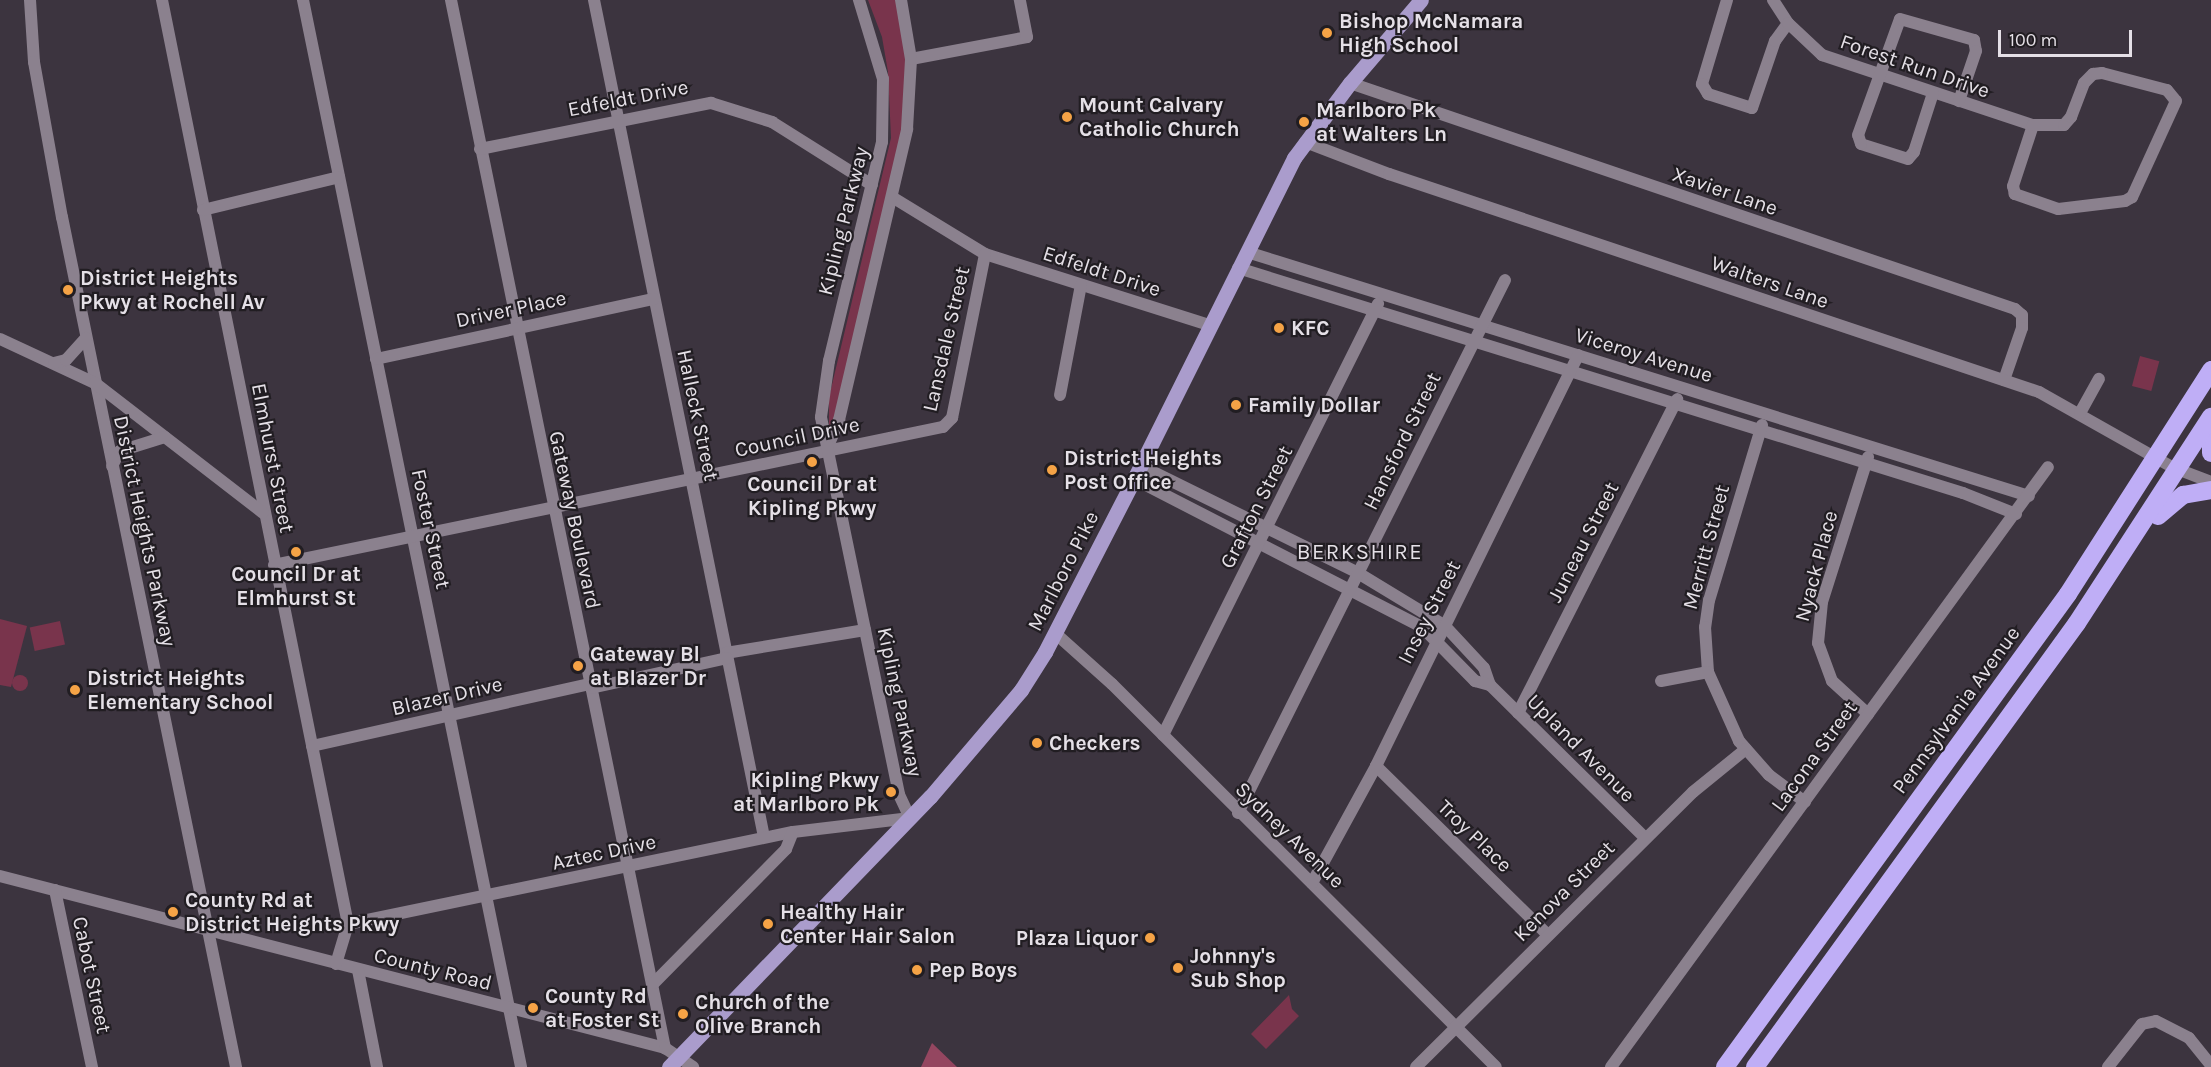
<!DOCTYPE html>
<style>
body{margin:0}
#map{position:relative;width:2211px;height:1067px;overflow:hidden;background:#3c343f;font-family:Karla,sans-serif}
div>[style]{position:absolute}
.green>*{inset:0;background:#79344c;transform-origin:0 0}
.round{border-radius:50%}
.forest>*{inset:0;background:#944660}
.minor>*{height:12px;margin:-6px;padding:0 6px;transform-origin:6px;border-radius:6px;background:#8b818e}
.major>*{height:15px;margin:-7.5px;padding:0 7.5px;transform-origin:7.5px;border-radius:7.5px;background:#aa9ccc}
.highway>*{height:18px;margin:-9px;padding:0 9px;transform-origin:9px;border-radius:9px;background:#bfaef6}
.dots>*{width:16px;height:16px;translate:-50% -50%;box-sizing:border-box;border:3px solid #211d22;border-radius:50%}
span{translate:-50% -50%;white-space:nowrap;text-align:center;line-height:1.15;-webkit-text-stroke:4.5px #211d22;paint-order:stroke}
.poi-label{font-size:21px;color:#e5e0e7;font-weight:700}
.left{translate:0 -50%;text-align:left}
.right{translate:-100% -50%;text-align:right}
.street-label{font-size:21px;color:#e5e0e7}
.neighbourhood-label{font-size:22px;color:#e5e0e7;letter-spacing:1.5px}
.scale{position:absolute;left:1998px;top:30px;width:134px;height:27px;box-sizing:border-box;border:3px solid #e5e0e7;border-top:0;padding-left:8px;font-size:18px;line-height:21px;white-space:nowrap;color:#e5e0e7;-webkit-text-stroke:4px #211d22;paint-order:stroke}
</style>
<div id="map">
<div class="green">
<div style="clip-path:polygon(868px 0,897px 0,907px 53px,905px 121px,835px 427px,829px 428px,829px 397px,891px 138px,888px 72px,882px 37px)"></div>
<div style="left:2140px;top:356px;width:20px;height:31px;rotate:15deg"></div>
<div style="clip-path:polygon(0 619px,27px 626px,11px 687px,0 685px)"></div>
<div style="left:60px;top:621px;width:24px;height:31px;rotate:78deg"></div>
<div class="round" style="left:12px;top:675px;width:16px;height:16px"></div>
<div style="clip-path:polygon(1289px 995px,1292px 1009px,1299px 1016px,1266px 1049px,1251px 1034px)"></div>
</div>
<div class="forest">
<div style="clip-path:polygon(932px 1043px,957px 1067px,921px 1067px)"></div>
</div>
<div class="minor">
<div style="left:30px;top:0;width:62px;rotate:86.3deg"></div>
<div style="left:34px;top:62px;width:158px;rotate:79.8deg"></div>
<div style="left:62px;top:217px;width:868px;rotate:78.43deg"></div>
<div style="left:162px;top:0;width:943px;rotate:78.62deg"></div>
<div style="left:303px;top:0;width:1089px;rotate:78.45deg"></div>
<div style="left:451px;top:0;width:1070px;rotate:78.46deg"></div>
<div style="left:594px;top:0;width:854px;rotate:78.52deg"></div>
<div style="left:1727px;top:0;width:88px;rotate:106.6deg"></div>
<div style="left:1702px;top:84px;width:12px;rotate:59deg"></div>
<div style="left:1708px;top:94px;width:46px;rotate:17.7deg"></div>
<div style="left:1752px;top:108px;width:71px;rotate:-71.1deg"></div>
<div style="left:1775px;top:41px;width:22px;rotate:-54deg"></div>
<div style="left:1773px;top:0;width:27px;rotate:57deg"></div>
<div style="left:1788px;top:23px;width:47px;rotate:43.3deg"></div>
<div style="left:1822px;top:55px;width:222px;rotate:18.4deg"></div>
<div style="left:911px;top:59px;width:118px;rotate:-10.7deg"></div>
<div style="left:1027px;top:37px;width:38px;rotate:-101deg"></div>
<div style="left:2102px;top:73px;width:67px;rotate:14.7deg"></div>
<div style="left:2167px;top:90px;width:14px;rotate:51deg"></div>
<div style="left:2176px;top:101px;width:106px;rotate:114.6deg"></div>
<div style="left:2132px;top:197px;width:8px;rotate:150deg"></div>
<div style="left:2125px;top:201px;width:67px;rotate:173.2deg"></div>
<div style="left:2058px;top:209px;width:46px;rotate:-160.8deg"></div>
<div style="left:2015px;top:194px;width:8px;rotate:-104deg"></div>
<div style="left:2013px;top:186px;width:64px;rotate:-71.8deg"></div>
<div style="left:2033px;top:125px;width:31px"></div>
<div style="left:2064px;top:125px;width:11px;rotate:-49deg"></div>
<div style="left:2071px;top:117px;width:36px;rotate:-69deg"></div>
<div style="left:2084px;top:83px;width:13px;rotate:-45deg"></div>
<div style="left:2093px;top:74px;width:9px;rotate:-6deg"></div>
<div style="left:1350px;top:83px;width:702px;rotate:18.77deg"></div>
<div style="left:2015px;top:309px;width:9px;rotate:41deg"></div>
<div style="left:2022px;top:315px;width:13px;rotate:90deg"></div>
<div style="left:2022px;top:328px;width:55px;rotate:109.1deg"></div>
<div style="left:1933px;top:93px;width:62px;rotate:107.9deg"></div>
<div style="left:1914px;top:152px;width:9px;rotate:131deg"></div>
<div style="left:1908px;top:159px;width:49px;rotate:-162.3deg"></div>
<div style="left:1861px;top:144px;width:9px;rotate:-108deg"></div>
<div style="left:1858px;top:135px;width:123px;rotate:-70.1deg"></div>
<div style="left:1900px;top:19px;width:77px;rotate:15.8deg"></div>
<div style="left:1974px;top:40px;width:11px;rotate:80deg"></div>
<div style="left:1976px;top:51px;width:53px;rotate:108.8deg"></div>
<div style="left:1305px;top:142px;width:90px;rotate:20.9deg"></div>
<div style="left:1389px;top:174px;width:686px;rotate:18.54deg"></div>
<div style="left:2039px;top:392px;width:153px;rotate:29.4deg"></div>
<div style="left:2172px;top:467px;width:42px;rotate:21deg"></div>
<div style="left:480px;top:149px;width:236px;rotate:-11.3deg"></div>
<div style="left:711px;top:103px;width:64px;rotate:17.3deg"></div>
<div style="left:772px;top:122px;width:118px;rotate:32.2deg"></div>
<div style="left:892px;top:197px;width:109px;rotate:31.5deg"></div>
<div style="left:985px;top:254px;width:235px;rotate:17.6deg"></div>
<div style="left:203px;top:210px;width:140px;rotate:-13.6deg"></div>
<div style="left:1247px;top:252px;width:819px;rotate:17.33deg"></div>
<div style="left:1238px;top:268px;width:759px;rotate:17.24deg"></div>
<div style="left:1963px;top:493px;width:57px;rotate:21.6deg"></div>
<div style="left:0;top:339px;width:105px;rotate:24.9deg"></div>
<div style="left:95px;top:383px;width:212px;rotate:37.7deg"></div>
<div style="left:376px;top:359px;width:284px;rotate:-12.2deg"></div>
<div style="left:54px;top:363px;width:12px;rotate:-14deg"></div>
<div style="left:66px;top:360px;width:30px;rotate:-48deg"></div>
<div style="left:1060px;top:395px;width:112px;rotate:-79.2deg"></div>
<div style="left:2080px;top:413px;width:39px;rotate:-61deg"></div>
<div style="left:1762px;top:425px;width:183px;rotate:106.8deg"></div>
<div style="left:1709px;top:600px;width:27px;rotate:98deg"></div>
<div style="left:1705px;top:627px;width:45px;rotate:86.2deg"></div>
<div style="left:1708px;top:672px;width:76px;rotate:65.8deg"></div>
<div style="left:1739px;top:741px;width:45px;rotate:48.6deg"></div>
<div style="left:1769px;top:775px;width:45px;rotate:36.9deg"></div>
<div style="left:826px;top:451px;width:34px;rotate:-67deg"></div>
<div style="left:839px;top:420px;width:299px;rotate:-76.8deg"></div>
<div style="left:907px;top:129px;width:70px;rotate:-86.7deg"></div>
<div style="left:911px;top:59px;width:60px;rotate:-99.6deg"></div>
<div style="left:1868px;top:457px;width:152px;rotate:107.6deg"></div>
<div style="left:1822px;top:602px;width:41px;rotate:95.6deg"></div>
<div style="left:1818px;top:643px;width:40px;rotate:69.8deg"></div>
<div style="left:1832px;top:681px;width:49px;rotate:42.5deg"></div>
<div style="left:112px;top:466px;width:17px;rotate:-62deg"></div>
<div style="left:120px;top:451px;width:47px;rotate:-17.3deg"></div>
<div style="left:1141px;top:466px;width:242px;rotate:26.2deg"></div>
<div style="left:1358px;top:573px;width:102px;rotate:31.3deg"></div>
<div style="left:1445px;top:626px;width:57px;rotate:47.1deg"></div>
<div style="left:1484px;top:668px;width:18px;rotate:71deg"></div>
<div style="left:1490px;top:685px;width:218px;rotate:44.6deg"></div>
<div style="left:1134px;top:479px;width:324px;rotate:27.2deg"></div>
<div style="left:1422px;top:627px;width:76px;rotate:45.5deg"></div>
<div style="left:1475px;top:681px;width:16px;rotate:15deg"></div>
<div style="left:274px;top:565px;width:683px;rotate:-11.66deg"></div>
<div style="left:943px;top:427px;width:13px;rotate:-45deg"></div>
<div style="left:952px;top:418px;width:167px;rotate:-78.6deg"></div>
<div style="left:1055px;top:633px;width:76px;rotate:41.8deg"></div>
<div style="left:1112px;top:684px;width:542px;rotate:44.93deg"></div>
<div style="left:726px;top:653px;width:141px;rotate:-9.4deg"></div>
<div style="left:1661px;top:681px;width:48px;rotate:-10.8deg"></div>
<div style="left:591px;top:688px;width:139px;rotate:-12.4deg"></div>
<div style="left:1518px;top:713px;width:352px;rotate:-63.1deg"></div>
<div style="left:1163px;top:735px;width:482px;rotate:-63.5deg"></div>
<div style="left:312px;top:746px;width:285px;rotate:-12.6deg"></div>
<div style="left:1376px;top:766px;width:240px;rotate:44.5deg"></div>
<div style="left:1238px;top:813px;width:596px;rotate:-63.39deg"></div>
<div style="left:0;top:876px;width:687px;rotate:14.5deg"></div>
<div style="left:665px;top:1048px;width:34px;rotate:34deg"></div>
<div style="left:1312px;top:883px;width:133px;rotate:-61.3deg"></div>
<div style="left:1376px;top:766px;width:458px;rotate:-63.8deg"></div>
<div style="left:55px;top:890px;width:181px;rotate:78.2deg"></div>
<div style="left:336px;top:964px;width:42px;rotate:-73.3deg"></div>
<div style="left:348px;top:924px;width:454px;rotate:-11.7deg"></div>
<div style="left:793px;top:832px;width:118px;rotate:-6.8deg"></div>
<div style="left:910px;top:818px;width:26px;rotate:-115deg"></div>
<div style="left:899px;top:794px;width:385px;rotate:-101.7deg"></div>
<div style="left:821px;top:417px;width:57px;rotate:-81.9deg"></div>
<div style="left:829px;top:361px;width:225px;rotate:-76.4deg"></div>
<div style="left:882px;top:142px;width:63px;rotate:-89.1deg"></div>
<div style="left:883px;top:79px;width:83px;rotate:-106.9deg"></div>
<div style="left:358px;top:970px;width:99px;rotate:78.9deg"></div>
<div style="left:654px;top:983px;width:188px;rotate:-45.4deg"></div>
<div style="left:786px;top:849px;width:18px;rotate:-68deg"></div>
<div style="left:1416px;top:1067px;width:390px;rotate:-44.8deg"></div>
<div style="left:1693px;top:792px;width:68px;rotate:-39.1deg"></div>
<div style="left:1611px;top:1067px;width:742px;rotate:-53.93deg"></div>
<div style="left:2108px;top:1067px;width:55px;rotate:-51.7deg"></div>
<div style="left:2142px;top:1024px;width:14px;rotate:-12deg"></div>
<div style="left:2156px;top:1021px;width:37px;rotate:27deg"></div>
<div style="left:2189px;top:1038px;width:35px;rotate:51deg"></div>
</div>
<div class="major">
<div style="left:669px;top:1067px;width:376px;rotate:-46deg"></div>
<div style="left:930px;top:797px;width:140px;rotate:-49.6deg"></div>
<div style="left:1021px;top:690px;width:45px;rotate:-57.7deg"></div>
<div style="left:1045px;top:652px;width:195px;rotate:-62.8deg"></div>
<div style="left:1134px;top:479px;width:359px;rotate:-63.5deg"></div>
<div style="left:1294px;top:158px;width:94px;rotate:-53.3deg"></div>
<div style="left:1350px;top:83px;width:109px;rotate:-49.5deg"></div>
</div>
<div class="highway">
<div style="left:2211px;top:438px;width:15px;rotate:90deg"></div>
<div style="left:2158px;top:516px;width:33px;rotate:-40deg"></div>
<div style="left:2183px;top:495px;width:28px;rotate:-10deg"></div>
<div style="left:1725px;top:1067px;width:584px;rotate:-54.05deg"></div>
<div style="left:2068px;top:594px;width:266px;rotate:-57.4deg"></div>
<div style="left:1755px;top:1067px;width:548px;rotate:-54.05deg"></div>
<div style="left:2077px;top:623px;width:246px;rotate:-57deg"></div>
</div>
<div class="dots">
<div style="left:1327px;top:33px;background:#f5a346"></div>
<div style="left:1067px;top:117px;background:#f5a346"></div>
<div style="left:1304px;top:122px;background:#f5a346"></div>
<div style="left:68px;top:290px;background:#f5a346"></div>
<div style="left:1279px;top:328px;background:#f5a346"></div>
<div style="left:1236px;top:405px;background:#f5a346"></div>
<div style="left:812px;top:462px;background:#f5a346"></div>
<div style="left:1052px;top:470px;background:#f5a346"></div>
<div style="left:296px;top:552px;background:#f5a346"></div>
<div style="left:578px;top:666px;background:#f5a346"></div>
<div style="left:75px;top:690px;background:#f5a346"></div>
<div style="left:1037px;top:743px;background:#f5a346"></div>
<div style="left:891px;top:792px;background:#f5a346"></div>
<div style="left:173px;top:912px;background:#f5a346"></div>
<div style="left:768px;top:924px;background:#f5a346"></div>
<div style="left:1150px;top:938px;background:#f5a346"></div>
<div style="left:1178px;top:968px;background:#f5a346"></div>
<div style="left:917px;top:970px;background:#f5a346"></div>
<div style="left:533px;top:1008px;background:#f5a346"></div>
<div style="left:683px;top:1014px;background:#f5a346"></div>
</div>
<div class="poi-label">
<span class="left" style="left:1339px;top:33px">Bishop McNamara<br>High School</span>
<span class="left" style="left:1079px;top:117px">Mount Calvary<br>Catholic Church</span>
<span class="left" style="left:1316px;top:122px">Marlboro Pk<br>at Walters Ln</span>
<span class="left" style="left:80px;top:290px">District Heights<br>Pkwy at Rochell Av</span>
<span class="left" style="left:1291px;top:328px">KFC</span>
<span class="left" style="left:1248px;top:405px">Family Dollar</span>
<span class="left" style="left:1064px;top:470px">District Heights<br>Post Office</span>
<span style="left:812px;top:496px">Council Dr at<br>Kipling Pkwy</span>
<span style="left:296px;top:586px">Council Dr at<br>Elmhurst St</span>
<span class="left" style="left:590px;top:666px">Gateway Bl<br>at Blazer Dr</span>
<span class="left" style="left:87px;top:690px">District Heights<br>Elementary School</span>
<span class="left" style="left:1049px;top:743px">Checkers</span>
<span class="right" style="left:879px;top:792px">Kipling Pkwy<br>at Marlboro Pk</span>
<span class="left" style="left:185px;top:912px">County Rd at<br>District Heights Pkwy</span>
<span class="left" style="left:780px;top:924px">Healthy Hair<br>Center Hair Salon</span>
<span class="right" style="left:1138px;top:938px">Plaza Liquor</span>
<span class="left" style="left:1190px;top:968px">Johnny's<br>Sub Shop</span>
<span class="left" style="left:929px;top:970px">Pep Boys</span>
<span class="left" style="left:545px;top:1008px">County Rd<br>at Foster St</span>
<span class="left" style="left:695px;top:1014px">Church of the<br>Olive Branch</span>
</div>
<div class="street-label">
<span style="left:1915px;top:66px;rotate:19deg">Forest Run Drive</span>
<span style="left:628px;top:98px;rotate:-11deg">Edfeldt Drive</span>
<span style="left:1725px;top:191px;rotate:19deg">Xavier Lane</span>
<span style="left:843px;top:221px;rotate:-76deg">Kipling Parkway</span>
<span style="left:1102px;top:271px;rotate:18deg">Edfeldt Drive</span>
<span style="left:1770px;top:282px;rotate:19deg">Walters Lane</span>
<span style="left:511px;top:309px;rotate:-12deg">Driver Place</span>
<span style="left:946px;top:339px;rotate:-77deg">Lansdale Street</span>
<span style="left:1644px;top:355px;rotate:17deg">Viceroy Avenue</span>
<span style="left:698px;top:415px;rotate:78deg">Halleck Street</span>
<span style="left:797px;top:437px;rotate:-12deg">Council Drive</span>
<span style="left:1402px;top:441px;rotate:-64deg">Hansford Street</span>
<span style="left:273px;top:458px;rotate:79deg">Elmhurst Street</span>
<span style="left:1256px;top:507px;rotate:-63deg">Grafton Street</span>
<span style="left:575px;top:520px;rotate:78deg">Gateway Boulevard</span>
<span style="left:431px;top:529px;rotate:78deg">Foster Street</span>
<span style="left:145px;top:531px;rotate:78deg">District Heights Parkway</span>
<span style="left:1583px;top:542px;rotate:-63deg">Juneau Street</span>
<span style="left:1706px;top:547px;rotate:-75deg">Merritt Street</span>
<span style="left:1816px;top:566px;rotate:-75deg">Nyack Place</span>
<span style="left:1063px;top:571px;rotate:-63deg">Marlboro Pike</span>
<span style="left:1429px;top:612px;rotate:-63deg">Insey Street</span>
<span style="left:447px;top:696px;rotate:-13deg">Blazer Drive</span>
<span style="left:900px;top:702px;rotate:78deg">Kipling Parkway</span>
<span style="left:1956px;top:710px;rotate:-54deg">Pennsylvania Avenue</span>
<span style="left:1581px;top:748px;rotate:45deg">Upland Avenue</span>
<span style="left:1814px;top:756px;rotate:-54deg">Lacona Street</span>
<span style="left:1290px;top:835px;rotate:44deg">Sydney Avenue</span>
<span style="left:1475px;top:836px;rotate:44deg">Troy Place</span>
<span style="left:604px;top:852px;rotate:-12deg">Aztec Drive</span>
<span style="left:1564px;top:891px;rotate:-45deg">Kenova Street</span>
<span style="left:433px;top:969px;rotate:14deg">County Road</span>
<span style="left:92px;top:975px;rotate:78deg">Cabot Street</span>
</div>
<div class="neighbourhood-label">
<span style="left:1360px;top:553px">BERKSHIRE</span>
</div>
<div class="scale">100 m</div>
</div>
